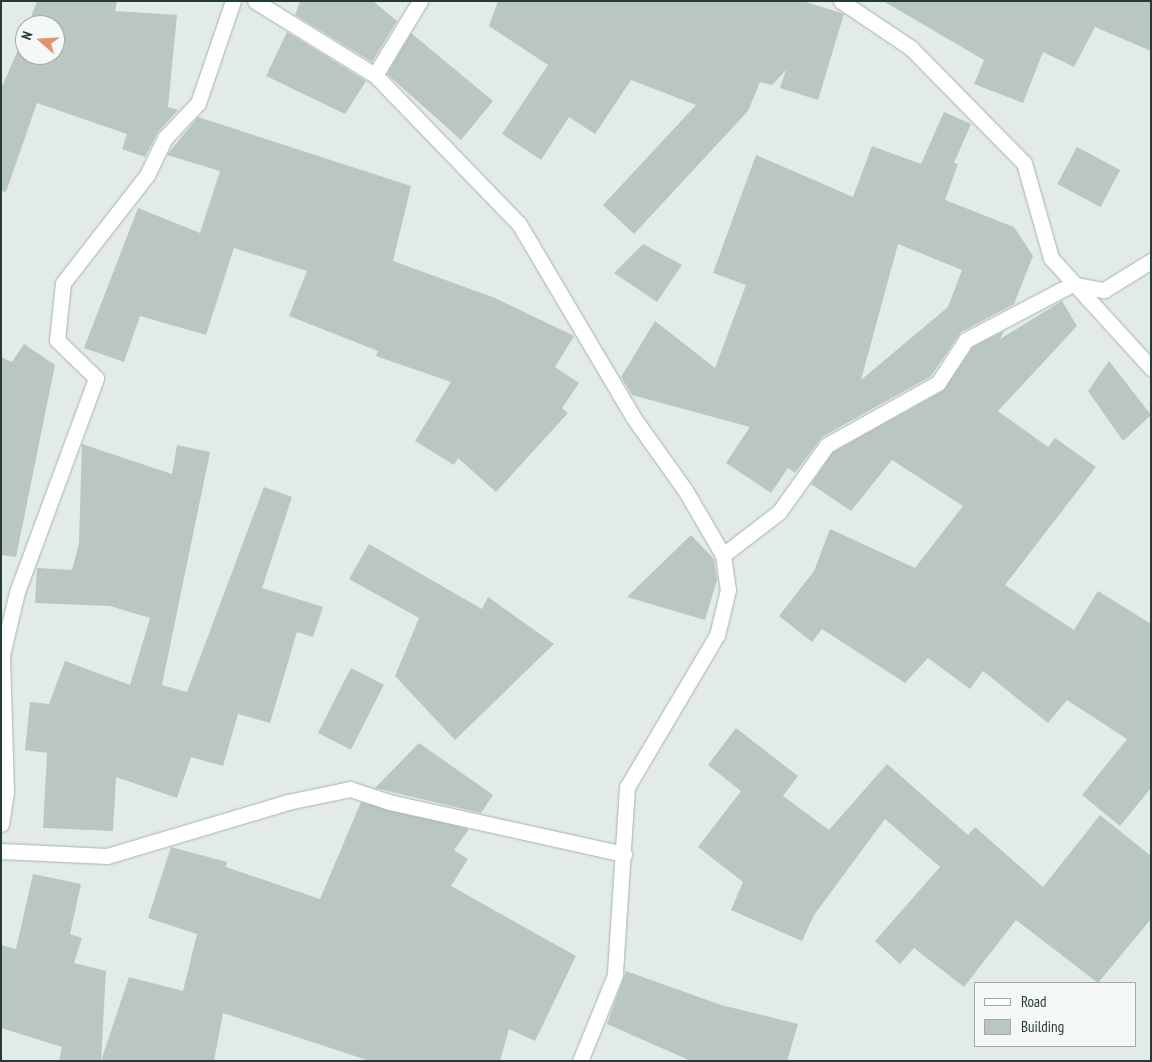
<!DOCTYPE html>
<style>
body{margin:0}
#map{position:relative;width:1152px;height:1062px;overflow:hidden;background:#e3ebe9;font-family:"PT Sans Narrow",sans-serif}
div>[style]{position:absolute}
.building>*{inset:0;background:#b9c6c2;transform-origin:0 0}
.roads{filter:drop-shadow(0 0 1px #a6b3b0) drop-shadow(0 0 1px #a6b3b0)}
.minor>*{height:15px;margin:-7.5px;padding:0 7.5px;transform-origin:7.5px;border-radius:7.5px;background:#fff}
span{translate:-50% -50%;white-space:nowrap;text-align:center;line-height:1.15;-webkit-text-stroke:5px #f4f8f6;paint-order:stroke}
.frame{position:absolute;inset:0;border:2px solid #253b37;pointer-events:none}
.legend{position:absolute;left:974px;top:982px;width:162px;height:65px;box-sizing:border-box;background:#f4f8f6;border:1px solid #a1acaa;margin:0;padding:6px 9px;list-style:none;font-size:15px;color:#253b37}
.legend li{display:flex;align-items:center;gap:10px;height:25px}
.legend b{width:25px;border:1px solid #a1acaa}
.north{position:absolute;left:15px;top:15px;width:50px;height:50px;box-sizing:border-box;background:#f4f8f6;border:1px solid #a1acaa;border-radius:50%;rotate:289deg;font-size:14px;font-weight:700;line-height:20px;text-align:center;color:#253b37}
.north::after{content:'';display:block;margin:auto;width:18px;height:22px;background:#e2956b;clip-path:polygon(50% 0,100% 100%,50% 72%,0 100%)}
</style>
<div id="map">
<div class="building">
<div style="clip-path:polygon(37px 1px,117px 1px,115px 11px,177px 15px,168px 107px,178px 110px,158px 132px,145px 157px,122px 149px,127px 134px,37px 103px,6px 192px,1px 191px,1px 89px,25px 34px,25px 55px,55px 55px,55px 25px,28px 25px)"></div>
<div style="clip-path:polygon(300px 1px,373px 1px,397px 21px,372px 62px,295px 15px)"></div>
<div style="clip-path:polygon(498px 1px,803px 1px,844px 14px,818px 100px,780px 88px,786px 70px,772px 85px,760px 82px,748px 111px,634px 234px,603px 205px,696px 105px,631px 80px,595px 134px,569px 117px,541px 160px,502px 134px,548px 65px,489px 26px)"></div>
<div style="clip-path:polygon(883px 1px,1151px 1px,1151px 51px,1095px 27px,1074px 67px,1043px 52px,1023px 103px,974px 84px,984px 60px)"></div>
<div style="clip-path:polygon(287px 32px,366px 81px,345px 114px,266px 76px)"></div>
<div style="clip-path:polygon(411px 33px,493px 101px,461px 140px,387px 74px)"></div>
<div style="clip-path:polygon(evenodd,944px 112px,971px 124px,954px 163px,958px 164px,945px 200px,1014px 227px,1033px 256px,1014px 304px,961px 332px,931px 376px,822px 437px,795px 473px,788px 468px,771px 493px,726px 463px,750px 427px,632px 395px,621px 377px,655px 321px,715px 368px,746px 285px,713px 273px,756px 155px,853px 197px,872px 146px,921px 164px,944px 112px,898px 244px,962px 270px,948px 307px,861px 380px,898px 244px)"></div>
<div style="clip-path:polygon(198px 117px,411px 186px,393px 261px,495px 298px,574px 336px,555px 367px,579px 383px,562px 408px,568px 413px,496px 492px,458px 458px,454px 465px,415px 441px,451px 382px,376px 356px,378px 351px,289px 316px,307px 271px,234px 248px,206px 335px,140px 316px,124px 362px,84px 348px,138px 208px,200px 233px,220px 171px,167px 155px)"></div>
<div style="left:1077px;top:147px;width:49px;height:42px;rotate:28deg"></div>
<div style="clip-path:polygon(643px 244px,682px 265px,657px 302px,614px 273px)"></div>
<div style="clip-path:polygon(1062px 301px,1077px 326px,998px 411px,1048px 447px,1055px 438px,1096px 467px,1005px 585px,1074px 630px,1098px 591px,1151px 624px,1151px 788px,1120px 826px,1082px 795px,1127px 739px,1067px 700px,1048px 723px,983px 671px,970px 689px,928px 658px,905px 683px,822px 629px,812px 642px,779px 616px,814px 571px,830px 529px,915px 568px,963px 506px,892px 460px,851px 511px,811px 484px,833px 452px,943px 391px,973px 347px,1004px 331px,1000px 339px)"></div>
<div style="clip-path:polygon(24px 344px,55px 365px,16px 557px,1px 555px,1px 357px,12px 362px)"></div>
<div style="clip-path:polygon(1109px 361px,1151px 415px,1123px 441px,1088px 391px)"></div>
<div style="clip-path:polygon(82px 444px,172px 474px,177px 445px,210px 452px,162px 685px,187px 692px,264px 487px,292px 497px,262px 588px,323px 607px,313px 637px,297px 632px,270px 723px,238px 714px,223px 766px,191px 757px,177px 798px,116px 777px,113px 831px,43px 828px,47px 753px,25px 750px,30px 702px,49px 704px,65px 661px,130px 685px,150px 618px,110px 606px,35px 603px,37px 568px,72px 570px,79px 543px)"></div>
<div style="clip-path:polygon(691px 535px,714px 559px,717px 580px,705px 620px,627px 597px)"></div>
<div style="clip-path:polygon(369px 544px,482px 609px,488px 597px,554px 644px,455px 740px,395px 676px,419px 618px,349px 579px)"></div>
<div style="left:351px;top:668px;width:37px;height:73px;rotate:27deg"></div>
<div style="clip-path:polygon(736px 728px,798px 776px,783px 796px,829px 830px,887px 764px,968px 835px,975px 827px,1043px 887px,1100px 815px,1151px 856px,1151px 919px,1098px 983px,1016px 920px,964px 987px,914px 948px,900px 964px,875px 941px,940px 867px,885px 819px,814px 915px,802px 941px,731px 910px,743px 882px,698px 847px,741px 791px,708px 765px)"></div>
<div style="clip-path:polygon(419px 743px,493px 795px,481px 813px,375px 788px)"></div>
<div style="clip-path:polygon(361px 802px,469px 829px,454px 850px,468px 859px,451px 886px,576px 956px,535px 1041px,509px 1029px,500px 1061px,370px 1061px,223px 1013px,214px 1061px,101px 1061px,129px 977px,183px 991px,197px 934px,148px 918px,171px 847px,227px 862px,226px 867px,320px 899px)"></div>
<div style="clip-path:polygon(33px 874px,81px 884px,70px 934px,82px 938px,74px 963px,106px 971px,101px 1061px,59px 1061px,62px 1047px,1px 1028px,1px 945px,16px 949px)"></div>
<div style="clip-path:polygon(626px 971px,721px 1005px,798px 1024px,787px 1061px,691px 1061px,607px 1024px)"></div>
</div>
<div class="roads">
<div class="minor">
<div style="left:255px;top:1px;width:141px;rotate:31.7deg"></div>
<div style="left:375px;top:75px;width:207px;rotate:46deg"></div>
<div style="left:519px;top:224px;width:224px;rotate:59.4deg"></div>
<div style="left:633px;top:417px;width:90px;rotate:54.5deg"></div>
<div style="left:685px;top:490px;width:75px;rotate:59.7deg"></div>
<div style="left:723px;top:555px;width:35px;rotate:82deg"></div>
<div style="left:728px;top:590px;width:46px;rotate:103.7deg"></div>
<div style="left:717px;top:635px;width:177px;rotate:120.6deg"></div>
<div style="left:627px;top:787px;width:188px;rotate:93.7deg"></div>
<div style="left:615px;top:975px;width:93px;rotate:112.1deg"></div>
<div style="left:841px;top:1px;width:84px;rotate:33.9deg"></div>
<div style="left:911px;top:48px;width:161px;rotate:45.5deg"></div>
<div style="left:1024px;top:163px;width:99px;rotate:74.1deg"></div>
<div style="left:1051px;top:258px;width:149px;rotate:47.7deg"></div>
<div style="left:375px;top:75px;width:87px;rotate:-58.7deg"></div>
<div style="left:723px;top:555px;width:71px;rotate:-37.5deg"></div>
<div style="left:779px;top:512px;width:82px;rotate:-54.4deg"></div>
<div style="left:827px;top:445px;width:127px;rotate:-29.2deg"></div>
<div style="left:938px;top:383px;width:51px;rotate:-56.9deg"></div>
<div style="left:966px;top:340px;width:120px;rotate:-27.8deg"></div>
<div style="left:1072px;top:284px;width:33px;rotate:11deg"></div>
<div style="left:1104px;top:290px;width:55px;rotate:-31.7deg"></div>
<div style="left:1px;top:824px;width:32px;rotate:-81deg"></div>
<div style="left:6px;top:792px;width:137px;rotate:-91.7deg"></div>
<div style="left:2px;top:655px;width:65px;rotate:-76.6deg"></div>
<div style="left:17px;top:592px;width:228px;rotate:-69.7deg"></div>
<div style="left:96px;top:378px;width:54px;rotate:-135.7deg"></div>
<div style="left:57px;top:340px;width:57px;rotate:-84deg"></div>
<div style="left:63px;top:283px;width:137px;rotate:-52.1deg"></div>
<div style="left:147px;top:175px;width:41px;rotate:-64.1deg"></div>
<div style="left:165px;top:138px;width:48px;rotate:-46.7deg"></div>
<div style="left:198px;top:103px;width:108px;rotate:-71.1deg"></div>
<div style="left:1px;top:851px;width:106px;rotate:2.7deg"></div>
<div style="left:107px;top:856px;width:189px;rotate:-16.6deg"></div>
<div style="left:288px;top:802px;width:63px;rotate:-11.8deg"></div>
<div style="left:350px;top:789px;width:41px;rotate:18.4deg"></div>
<div style="left:389px;top:802px;width:241px;rotate:12.5deg"></div>
</div>
</div>
<div class="frame"></div>
<ul class="legend">
<li><b style="height:6px;background:#fff"></b>Road</li>
<li><b style="height:14px;background:#b9c6c2"></b>Building</li>
</ul>
<div class="north">N</div>
</div>
